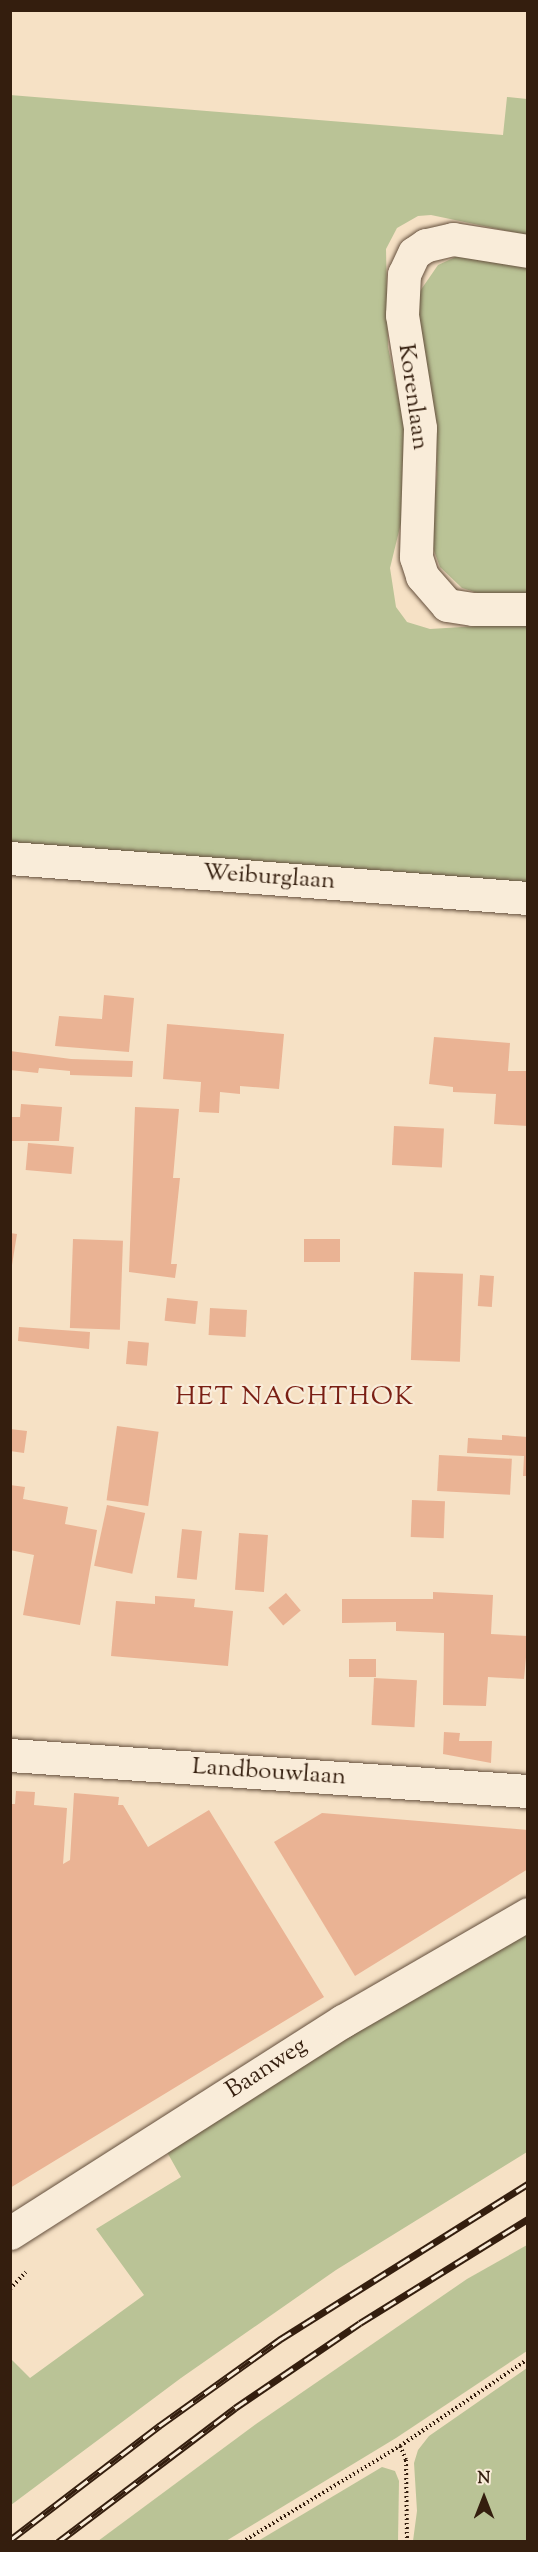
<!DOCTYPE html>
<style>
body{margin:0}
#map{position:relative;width:538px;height:2552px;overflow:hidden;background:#f6e1c5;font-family:"Sorts Mill Goudy",serif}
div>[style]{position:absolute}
.green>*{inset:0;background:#bac396}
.building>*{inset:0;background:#eab394;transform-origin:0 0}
.path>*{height:4px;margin-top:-2px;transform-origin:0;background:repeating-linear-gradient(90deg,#341e0e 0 1.5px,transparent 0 4.5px)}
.roads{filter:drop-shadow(0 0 2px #644f3c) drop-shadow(0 0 2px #644f3c)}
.minor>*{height:33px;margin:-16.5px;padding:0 16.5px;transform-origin:16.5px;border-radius:16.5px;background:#f9ecd9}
.rail>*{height:7px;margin-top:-3.5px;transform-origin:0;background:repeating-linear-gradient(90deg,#f9ecd9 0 14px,#341e0e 0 28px);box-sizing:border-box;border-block:2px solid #341e0e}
span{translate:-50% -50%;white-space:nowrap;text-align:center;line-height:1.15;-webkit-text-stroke:4.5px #f9ecd9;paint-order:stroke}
.street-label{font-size:24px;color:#341e0e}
.neighbourhood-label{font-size:26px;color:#7a1f14;letter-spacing:1.5px}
.frame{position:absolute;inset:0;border:12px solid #341e0e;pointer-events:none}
.north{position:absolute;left:454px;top:2468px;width:60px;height:60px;-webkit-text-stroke:4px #f9ecd9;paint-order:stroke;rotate:0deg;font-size:16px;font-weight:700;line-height:24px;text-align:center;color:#341e0e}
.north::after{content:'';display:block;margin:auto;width:21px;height:27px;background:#341e0e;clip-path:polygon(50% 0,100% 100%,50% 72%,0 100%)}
</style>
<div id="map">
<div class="green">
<div style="clip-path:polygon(10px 95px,503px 135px,507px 97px,527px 99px,527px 235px,431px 215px,418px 216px,397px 228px,386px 249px,388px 347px,407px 437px,401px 523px,390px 568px,396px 607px,407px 622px,430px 629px,527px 623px,527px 884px,11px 842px)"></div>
<div style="clip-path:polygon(462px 254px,527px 265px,527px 594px,478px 593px,462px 588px,440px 567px,430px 540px,437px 474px,436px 434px,417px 343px,418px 294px,438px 265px)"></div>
<div style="clip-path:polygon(527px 1933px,527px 2152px,336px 2270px,181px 2378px,11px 2505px,11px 2359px,30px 2378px,144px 2295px,96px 2229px,181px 2177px,167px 2152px,286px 2074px)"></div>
<div style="clip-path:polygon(527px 2245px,527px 2351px,396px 2438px,226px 2541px,98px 2541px,256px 2424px,467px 2279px)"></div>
<div style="clip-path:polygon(527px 2368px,527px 2541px,413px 2541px,417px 2511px,414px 2463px,418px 2450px,429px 2436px)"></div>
<div style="clip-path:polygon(382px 2467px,395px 2471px,399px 2481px,398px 2541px,258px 2541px)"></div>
</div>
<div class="building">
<div style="clip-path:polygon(104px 995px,134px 998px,129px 1052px,55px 1046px,59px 1016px,102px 1019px)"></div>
<div style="clip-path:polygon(167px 1024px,284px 1034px,279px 1089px,240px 1086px,240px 1094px,220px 1092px,219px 1113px,199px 1112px,201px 1082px,163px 1079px)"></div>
<div style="clip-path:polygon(434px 1037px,510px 1043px,508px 1071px,528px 1071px,528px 1126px,494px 1124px,496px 1094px,453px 1092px,453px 1087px,429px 1084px)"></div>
<div style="clip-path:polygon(10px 1051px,71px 1059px,133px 1061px,132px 1077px,70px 1075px,70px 1071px,39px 1068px,38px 1073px,10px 1070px)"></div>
<div style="clip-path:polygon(21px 1104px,62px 1107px,59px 1141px,10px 1141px,10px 1117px,20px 1117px)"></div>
<div style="clip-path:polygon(135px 1107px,179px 1109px,173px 1178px,180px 1178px,171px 1264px,177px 1264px,175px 1278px,129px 1272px)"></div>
<div style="left:394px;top:1126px;width:50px;height:39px;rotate:3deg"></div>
<div style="left:28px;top:1143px;width:46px;height:27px;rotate:5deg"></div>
<div style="clip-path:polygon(10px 1233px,17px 1234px,12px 1265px,10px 1265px)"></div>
<div style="left:73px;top:1239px;width:50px;height:89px;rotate:2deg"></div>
<div style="left:304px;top:1239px;width:36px;height:23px"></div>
<div style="left:414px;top:1272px;width:49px;height:88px;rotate:2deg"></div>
<div style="left:480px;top:1275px;width:14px;height:31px;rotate:4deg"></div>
<div style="left:167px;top:1298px;width:31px;height:23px;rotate:6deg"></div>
<div style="left:210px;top:1308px;width:37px;height:27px;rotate:3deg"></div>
<div style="clip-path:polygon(19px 1327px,90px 1332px,89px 1349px,18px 1341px)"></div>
<div style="left:128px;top:1341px;width:21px;height:23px;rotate:5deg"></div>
<div style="left:117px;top:1426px;width:42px;height:75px;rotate:8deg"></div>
<div style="clip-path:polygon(10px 1429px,27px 1431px,24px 1453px,10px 1451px)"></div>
<div style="clip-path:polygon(502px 1435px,528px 1437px,528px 1476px,523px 1476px,524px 1456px,467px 1453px,468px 1438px,502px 1440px)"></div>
<div style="left:439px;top:1455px;width:73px;height:36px;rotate:3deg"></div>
<div style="clip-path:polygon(10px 1485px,25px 1487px,23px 1499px,68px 1507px,65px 1524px,97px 1530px,80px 1625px,23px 1615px,34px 1555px,10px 1550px)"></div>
<div style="left:412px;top:1500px;width:33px;height:37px;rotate:2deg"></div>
<div style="left:107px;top:1505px;width:39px;height:62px;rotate:12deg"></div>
<div style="left:182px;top:1529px;width:20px;height:49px;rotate:6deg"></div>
<div style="left:239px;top:1533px;width:29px;height:57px;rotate:4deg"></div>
<div style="clip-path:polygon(433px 1592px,493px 1595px,491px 1634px,528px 1636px,524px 1679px,488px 1677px,486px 1706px,443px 1705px,444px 1633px,396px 1631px,396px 1622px,342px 1623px,342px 1599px,433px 1599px)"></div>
<div style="left:286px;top:1593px;width:23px;height:23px;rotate:50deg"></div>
<div style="clip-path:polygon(155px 1596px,195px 1599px,194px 1607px,233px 1611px,228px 1666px,111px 1656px,116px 1601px,155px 1604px)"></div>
<div style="left:349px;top:1659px;width:27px;height:18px"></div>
<div style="left:374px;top:1678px;width:43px;height:47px;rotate:3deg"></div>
<div style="clip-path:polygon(444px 1732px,460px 1733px,459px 1741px,492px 1741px,491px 1763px,443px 1754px)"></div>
<div style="clip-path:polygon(16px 1791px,35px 1792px,34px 1805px,67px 1808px,63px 1864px,70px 1860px,74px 1793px,119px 1797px,118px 1805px,123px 1805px,148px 1847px,209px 1810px,324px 1997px,10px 2188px,10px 1804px,15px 1804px)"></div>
<div style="clip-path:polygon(322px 1813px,528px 1830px,528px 1869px,355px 1976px,274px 1842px)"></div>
</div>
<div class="path">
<div style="left:10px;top:2289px;width:23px;rotate:-47deg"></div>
<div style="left:400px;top:2446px;width:15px;rotate:67deg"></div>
<div style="left:406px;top:2460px;width:82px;rotate:89.3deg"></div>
<div style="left:242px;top:2542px;width:185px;rotate:-31.3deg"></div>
<div style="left:400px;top:2446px;width:155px;rotate:-34.2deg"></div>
</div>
<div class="roads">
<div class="minor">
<div style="left:528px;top:251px;width:76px;rotate:-170.9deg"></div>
<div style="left:453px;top:239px;width:28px;rotate:167deg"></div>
<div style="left:426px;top:245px;width:14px;rotate:146deg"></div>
<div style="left:414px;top:253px;width:23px;rotate:115deg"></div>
<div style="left:404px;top:274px;width:41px;rotate:92.8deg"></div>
<div style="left:402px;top:315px;width:114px;rotate:80.9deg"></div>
<div style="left:420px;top:428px;width:129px;rotate:91.8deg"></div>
<div style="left:416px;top:557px;width:20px;rotate:72deg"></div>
<div style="left:422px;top:576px;width:38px;rotate:49deg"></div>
<div style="left:447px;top:605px;width:26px;rotate:9deg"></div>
<div style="left:473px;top:609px;width:55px"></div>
<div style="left:10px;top:858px;width:520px;rotate:4.42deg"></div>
<div style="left:10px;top:1755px;width:519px;rotate:3.98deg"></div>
<div style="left:10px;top:2233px;width:395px;rotate:-32.5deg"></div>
<div style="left:343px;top:2021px;width:214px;rotate:-30deg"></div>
</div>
</div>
<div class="rail">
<div style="left:10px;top:2540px;width:188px;rotate:-37.4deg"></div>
<div style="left:159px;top:2426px;width:148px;rotate:-35.6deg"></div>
<div style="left:279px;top:2340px;width:294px;rotate:-32.1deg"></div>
<div style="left:58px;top:2542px;width:222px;rotate:-37.1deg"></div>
<div style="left:235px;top:2408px;width:151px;rotate:-34.2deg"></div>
<div style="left:360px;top:2323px;width:198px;rotate:-31.8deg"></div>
</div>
<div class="street-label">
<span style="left:412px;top:397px;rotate:82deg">Korenlaan</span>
<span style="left:269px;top:878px;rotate:4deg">Weiburglaan</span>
<span style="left:269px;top:1773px;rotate:4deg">Landbouwlaan</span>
<span style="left:267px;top:2069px;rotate:-33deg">Baanweg</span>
</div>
<div class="neighbourhood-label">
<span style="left:295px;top:1398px">HET NACHTHOK</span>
</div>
<div class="frame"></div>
<div class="north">N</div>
</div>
